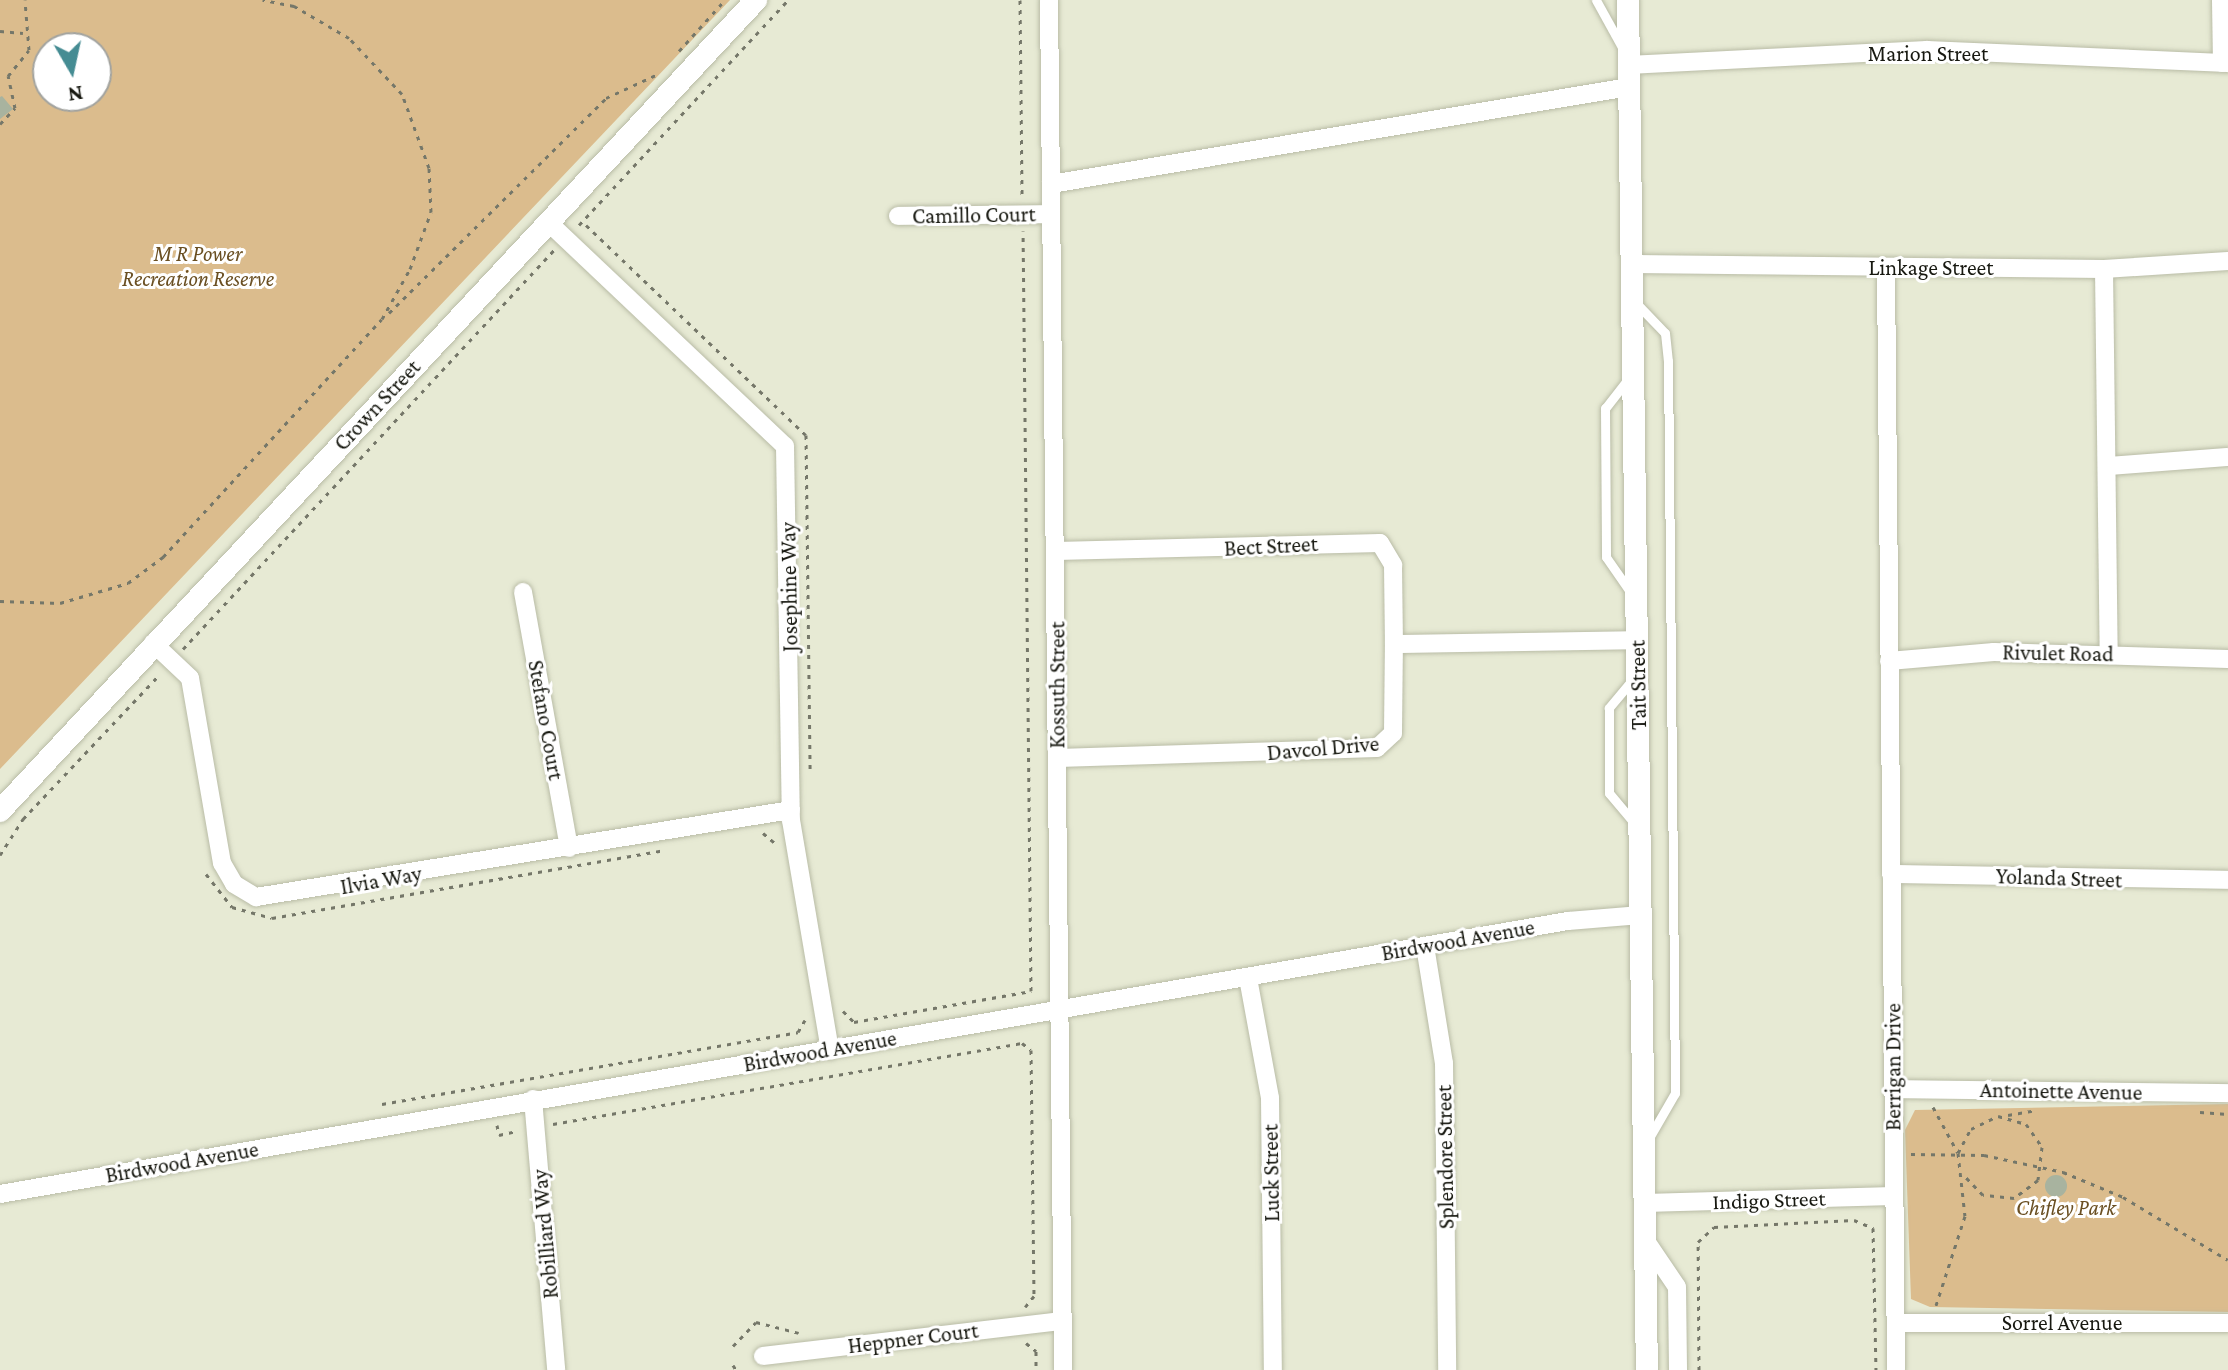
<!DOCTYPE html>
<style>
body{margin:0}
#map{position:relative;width:2228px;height:1370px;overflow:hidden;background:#e7ead4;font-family:"Crimson Pro",serif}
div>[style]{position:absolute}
.green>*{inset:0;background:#dbbc8d}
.building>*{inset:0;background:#a8b39f}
.round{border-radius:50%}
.path>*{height:3px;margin-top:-1.5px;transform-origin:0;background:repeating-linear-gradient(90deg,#757769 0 4px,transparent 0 10px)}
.roads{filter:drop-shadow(0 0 2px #b9bca6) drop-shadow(0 0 2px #b9bca6)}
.service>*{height:9px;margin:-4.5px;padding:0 4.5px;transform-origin:4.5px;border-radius:4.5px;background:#fff}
.minor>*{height:18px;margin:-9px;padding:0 9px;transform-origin:9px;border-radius:9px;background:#fff}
.tertiary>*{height:22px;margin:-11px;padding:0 11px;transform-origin:11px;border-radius:11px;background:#fff}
span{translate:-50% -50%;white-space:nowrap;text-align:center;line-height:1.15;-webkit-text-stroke:6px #fff;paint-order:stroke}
.street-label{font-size:22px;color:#171810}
.park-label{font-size:22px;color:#6a4f22;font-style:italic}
.north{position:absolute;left:32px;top:32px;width:80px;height:80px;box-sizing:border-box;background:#fff;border:2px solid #a2a39f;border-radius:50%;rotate:171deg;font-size:22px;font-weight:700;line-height:32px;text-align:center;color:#171810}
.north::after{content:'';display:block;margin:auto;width:28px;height:36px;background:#458c93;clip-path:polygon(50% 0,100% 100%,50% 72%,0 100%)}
</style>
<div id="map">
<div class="green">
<div style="clip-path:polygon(evenodd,0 0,730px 0,0 769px,0 0,48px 48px,96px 48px,96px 96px,48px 96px,48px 48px)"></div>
<div style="clip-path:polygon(2228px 1104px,2228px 1312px,1930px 1307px,1911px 1299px,1905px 1130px,1915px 1110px)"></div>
</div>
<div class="building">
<div style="clip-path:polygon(2px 96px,13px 109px,0 119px,0 97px)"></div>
<div class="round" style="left:2045px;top:1175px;width:22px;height:22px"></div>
</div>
<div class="path">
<div style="left:1020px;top:0;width:195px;rotate:89.4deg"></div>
<div style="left:0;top:31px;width:23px;rotate:5deg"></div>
<div style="left:679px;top:51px;width:69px;rotate:-48deg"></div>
<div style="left:0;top:124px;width:22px;rotate:-47deg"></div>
<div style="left:15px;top:108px;width:33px;rotate:-102deg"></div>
<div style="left:8px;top:76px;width:33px;rotate:-51deg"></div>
<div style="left:29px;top:50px;width:50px;rotate:-94.6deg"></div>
<div style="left:579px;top:225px;width:307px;rotate:-47.1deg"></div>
<div style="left:586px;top:225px;width:304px;rotate:43.7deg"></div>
<div style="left:806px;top:435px;width:339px;rotate:89.3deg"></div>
<div style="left:389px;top:313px;width:305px;rotate:-44.7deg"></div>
<div style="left:606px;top:98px;width:57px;rotate:-24.8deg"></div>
<div style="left:0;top:601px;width:60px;rotate:1.9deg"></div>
<div style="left:60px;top:603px;width:71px;rotate:-16.4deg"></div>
<div style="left:128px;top:583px;width:44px;rotate:-36.6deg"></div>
<div style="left:163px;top:557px;width:323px;rotate:-47.4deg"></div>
<div style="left:382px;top:319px;width:57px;rotate:-60.8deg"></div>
<div style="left:410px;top:269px;width:61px;rotate:-69.8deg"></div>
<div style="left:431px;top:212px;width:44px;rotate:-92.6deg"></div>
<div style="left:429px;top:168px;width:79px;rotate:-110deg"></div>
<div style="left:402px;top:94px;width:77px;rotate:-133.4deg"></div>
<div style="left:349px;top:38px;width:64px;rotate:-149.8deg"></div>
<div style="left:294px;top:6px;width:32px;rotate:-169deg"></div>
<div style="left:183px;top:649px;width:545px;rotate:-47.08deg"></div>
<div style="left:763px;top:833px;width:16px;rotate:40deg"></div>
<div style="left:0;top:855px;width:43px;rotate:-57.4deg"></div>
<div style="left:23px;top:819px;width:198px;rotate:-46.6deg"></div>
<div style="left:206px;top:874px;width:42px;rotate:51.8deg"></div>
<div style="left:232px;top:907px;width:41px;rotate:15.4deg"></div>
<div style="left:272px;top:918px;width:399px;rotate:-9.8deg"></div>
<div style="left:843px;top:1011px;width:16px;rotate:45deg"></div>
<div style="left:854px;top:1022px;width:180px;rotate:-9.9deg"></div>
<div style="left:1031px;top:991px;width:760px;rotate:-90.6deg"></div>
<div style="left:382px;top:1104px;width:422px;rotate:-9.8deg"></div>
<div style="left:798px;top:1032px;width:14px;rotate:-60deg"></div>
<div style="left:1933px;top:1107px;width:52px;rotate:61.5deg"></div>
<div style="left:1958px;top:1153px;width:63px;rotate:83.7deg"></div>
<div style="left:1965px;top:1216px;width:94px;rotate:108deg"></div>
<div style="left:2200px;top:1112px;width:28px;rotate:4deg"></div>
<div style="left:2008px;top:1115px;width:28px;rotate:-10deg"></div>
<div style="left:553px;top:1124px;width:476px;rotate:-9.8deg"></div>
<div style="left:1022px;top:1043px;width:11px;rotate:38deg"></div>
<div style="left:1031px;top:1050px;width:246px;rotate:89.3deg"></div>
<div style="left:1034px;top:1296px;width:14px;rotate:129deg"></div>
<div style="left:497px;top:1125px;width:10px;rotate:79deg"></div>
<div style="left:499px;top:1135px;width:18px;rotate:-13deg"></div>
<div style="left:1958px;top:1153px;width:27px;rotate:-62deg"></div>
<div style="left:1971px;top:1129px;width:30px;rotate:-26deg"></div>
<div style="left:1998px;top:1116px;width:29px;rotate:16deg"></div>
<div style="left:2026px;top:1124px;width:28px;rotate:55deg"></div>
<div style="left:2042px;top:1147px;width:33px;rotate:97deg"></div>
<div style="left:2038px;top:1180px;width:30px;rotate:143deg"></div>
<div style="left:2014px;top:1198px;width:31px;rotate:-174deg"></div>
<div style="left:1983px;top:1195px;width:29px;rotate:-134deg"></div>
<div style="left:1911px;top:1154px;width:73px;rotate:0.8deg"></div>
<div style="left:1984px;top:1155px;width:81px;rotate:12.1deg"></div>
<div style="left:2063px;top:1172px;width:65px;rotate:22.6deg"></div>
<div style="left:2123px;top:1197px;width:122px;rotate:31deg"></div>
<div style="left:1026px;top:1343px;width:13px;rotate:39deg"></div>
<div style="left:1036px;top:1351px;width:19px;rotate:90deg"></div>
<div style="left:733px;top:1346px;width:33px;rotate:-46deg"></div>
<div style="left:756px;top:1322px;width:44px;rotate:14.3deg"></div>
<div style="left:733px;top:1365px;width:6px;rotate:59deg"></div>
<div style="left:1699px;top:1370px;width:128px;rotate:-90.4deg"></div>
<div style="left:1698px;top:1242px;width:22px;rotate:-43deg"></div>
<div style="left:1714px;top:1227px;width:140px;rotate:-2.9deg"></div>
<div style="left:1854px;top:1220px;width:21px;rotate:23deg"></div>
<div style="left:1873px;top:1228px;width:142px;rotate:88.8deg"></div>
</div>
<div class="roads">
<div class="service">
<div style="left:1596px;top:0;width:56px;rotate:61.1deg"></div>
<div style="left:1637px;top:304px;width:40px;rotate:46deg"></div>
<div style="left:1665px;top:333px;width:28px;rotate:84deg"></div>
<div style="left:1668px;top:361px;width:732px;rotate:89.45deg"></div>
<div style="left:1675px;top:1093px;width:52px;rotate:120deg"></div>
<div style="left:1628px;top:379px;width:37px;rotate:128deg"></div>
<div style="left:1605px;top:408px;width:149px;rotate:89.6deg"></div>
<div style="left:1606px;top:557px;width:44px;rotate:55.2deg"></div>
<div style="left:1633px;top:679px;width:38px;rotate:130deg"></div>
<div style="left:1609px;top:708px;width:85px;rotate:90deg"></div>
<div style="left:1609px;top:793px;width:40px;rotate:50deg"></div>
</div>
<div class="minor">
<div style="left:1049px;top:0;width:1370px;rotate:89.41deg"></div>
<div style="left:2221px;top:0;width:63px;rotate:89.1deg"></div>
<div style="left:1628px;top:65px;width:299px;rotate:-2.9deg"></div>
<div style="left:1927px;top:50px;width:301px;rotate:2.5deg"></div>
<div style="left:1051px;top:184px;width:586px;rotate:-9.53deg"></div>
<div style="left:898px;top:216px;width:153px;rotate:-0.7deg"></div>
<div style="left:548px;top:222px;width:326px;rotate:43.4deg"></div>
<div style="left:785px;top:446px;width:374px;rotate:89.1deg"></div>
<div style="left:791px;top:820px;width:234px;rotate:80.4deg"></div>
<div style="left:1633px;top:264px;width:471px;rotate:0.6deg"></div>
<div style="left:2104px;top:269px;width:124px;rotate:-3.7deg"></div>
<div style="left:1886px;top:268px;width:1102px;rotate:89.48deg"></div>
<div style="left:2104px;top:269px;width:384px;rotate:89.3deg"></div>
<div style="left:2108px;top:466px;width:120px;rotate:-4.3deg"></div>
<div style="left:1056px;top:551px;width:324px;rotate:-1.4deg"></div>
<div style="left:1380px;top:543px;width:26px;rotate:59deg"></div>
<div style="left:1393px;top:565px;width:79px;rotate:89.3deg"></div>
<div style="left:523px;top:592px;width:260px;rotate:79.8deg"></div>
<div style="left:153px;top:643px;width:51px;rotate:43.4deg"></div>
<div style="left:190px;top:678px;width:188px;rotate:80.2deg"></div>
<div style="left:222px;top:863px;width:24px;rotate:60deg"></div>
<div style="left:234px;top:884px;width:26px;rotate:31deg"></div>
<div style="left:256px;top:897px;width:542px;rotate:-9.24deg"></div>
<div style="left:1889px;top:661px;width:105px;rotate:-4.9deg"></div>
<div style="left:1994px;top:652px;width:234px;rotate:1.7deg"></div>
<div style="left:1058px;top:758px;width:319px;rotate:-1.8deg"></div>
<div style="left:1377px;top:748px;width:22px;rotate:-43deg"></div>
<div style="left:1393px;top:733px;width:89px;rotate:-89.4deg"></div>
<div style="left:1394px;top:644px;width:244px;rotate:-0.9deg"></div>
<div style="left:1891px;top:874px;width:337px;rotate:1deg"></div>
<div style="left:1425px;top:946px;width:119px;rotate:80.8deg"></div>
<div style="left:1444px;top:1063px;width:307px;rotate:89.4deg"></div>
<div style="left:1248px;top:978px;width:122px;rotate:79.6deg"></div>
<div style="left:1270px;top:1098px;width:272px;rotate:89.4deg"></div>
<div style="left:1895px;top:1089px;width:333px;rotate:0.7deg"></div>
<div style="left:533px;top:1099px;width:272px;rotate:85.1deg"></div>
<div style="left:0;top:1194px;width:1592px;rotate:-9.88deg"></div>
<div style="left:1568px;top:921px;width:73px;rotate:-4.7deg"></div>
<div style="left:1645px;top:1203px;width:248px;rotate:-1.6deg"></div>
<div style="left:1646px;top:1241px;width:55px;rotate:56deg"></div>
<div style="left:1677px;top:1287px;width:83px;rotate:89.3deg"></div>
<div style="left:1896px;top:1323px;width:332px"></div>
<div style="left:763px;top:1356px;width:301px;rotate:-6.7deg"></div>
</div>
<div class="tertiary">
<div style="left:1628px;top:0;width:1370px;rotate:89.21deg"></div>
<div style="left:0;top:811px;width:1109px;rotate:-47.01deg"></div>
</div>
</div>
<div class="street-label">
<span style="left:1928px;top:54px">Marion Street</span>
<span style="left:974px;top:215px;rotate:-1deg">Camillo Court</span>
<span style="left:1931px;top:268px">Linkage Street</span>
<span style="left:377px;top:405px;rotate:-47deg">Crown Street</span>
<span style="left:1271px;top:546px;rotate:-3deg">Bect Street</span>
<span style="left:789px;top:587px;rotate:-91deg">Josephine Way</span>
<span style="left:2058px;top:653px;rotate:1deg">Rivulet Road</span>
<span style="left:1057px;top:685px;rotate:-90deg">Kossuth Street</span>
<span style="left:1638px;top:685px;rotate:-91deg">Tait Street</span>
<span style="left:546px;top:720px;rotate:80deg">Stefano Court</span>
<span style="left:1323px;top:748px;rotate:-5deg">Davcol Drive</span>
<span style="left:2059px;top:878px;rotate:2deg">Yolanda Street</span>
<span style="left:381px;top:880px;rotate:-10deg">Ilvia Way</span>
<span style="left:1458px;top:940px;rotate:-10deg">Birdwood Avenue</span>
<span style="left:820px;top:1051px;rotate:-10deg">Birdwood Avenue</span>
<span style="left:1893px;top:1067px;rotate:-90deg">Berrigan Drive</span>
<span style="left:2061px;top:1091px;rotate:1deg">Antoinette Avenue</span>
<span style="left:1445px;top:1157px;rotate:-91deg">Splendore Street</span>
<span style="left:182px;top:1162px;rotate:-10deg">Birdwood Avenue</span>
<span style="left:1271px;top:1173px;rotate:-91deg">Luck Street</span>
<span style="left:1769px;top:1200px;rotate:-2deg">Indigo Street</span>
<span style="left:545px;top:1234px;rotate:-95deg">Robilliard Way</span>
<span style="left:2062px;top:1323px">Sorrel Avenue</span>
<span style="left:913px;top:1338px;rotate:-7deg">Heppner Court</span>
</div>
<div class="park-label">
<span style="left:198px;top:266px">M R Power<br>Recreation Reserve</span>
<span style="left:2066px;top:1208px">Chifley Park</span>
</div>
<div class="north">N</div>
</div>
